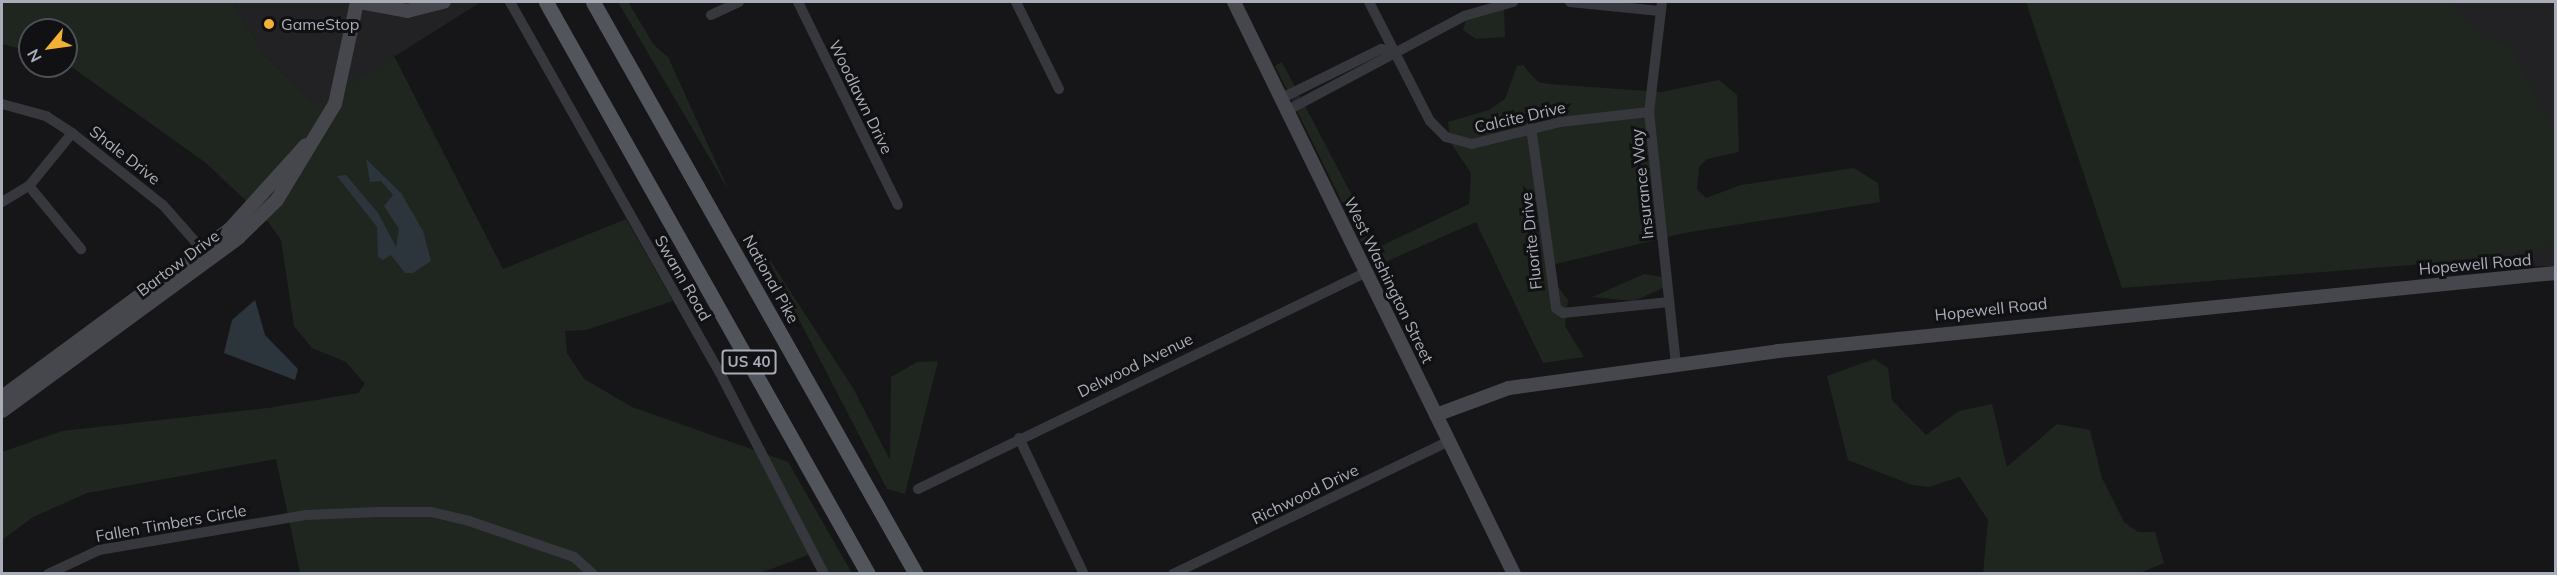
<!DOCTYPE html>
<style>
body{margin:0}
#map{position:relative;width:2557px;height:575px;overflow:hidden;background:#161618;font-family:Mulish,sans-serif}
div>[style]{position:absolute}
.built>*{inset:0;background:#222225;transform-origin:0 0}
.green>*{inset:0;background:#1e261f}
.water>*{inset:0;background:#2c353c}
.street>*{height:10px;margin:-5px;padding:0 5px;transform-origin:5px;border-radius:5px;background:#37383d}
.secondary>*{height:14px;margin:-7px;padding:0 7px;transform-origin:7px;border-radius:7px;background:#45474d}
.primary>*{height:15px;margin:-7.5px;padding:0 7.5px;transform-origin:7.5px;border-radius:7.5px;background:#53555c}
.dots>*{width:16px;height:16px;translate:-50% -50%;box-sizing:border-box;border:3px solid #111113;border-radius:50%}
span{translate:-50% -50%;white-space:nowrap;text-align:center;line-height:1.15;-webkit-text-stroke:6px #111113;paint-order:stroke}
.shield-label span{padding:2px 4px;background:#111113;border:2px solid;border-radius:4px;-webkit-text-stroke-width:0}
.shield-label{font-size:15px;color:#a8adb8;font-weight:700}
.poi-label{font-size:16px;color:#a8adb8}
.left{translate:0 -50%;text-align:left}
.street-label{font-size:16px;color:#a8adb8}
.frame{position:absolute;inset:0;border:3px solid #a8adb8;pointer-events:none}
.north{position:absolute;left:18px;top:18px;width:60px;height:60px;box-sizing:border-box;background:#111113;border:2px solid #4d4f55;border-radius:50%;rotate:241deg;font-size:16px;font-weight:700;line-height:24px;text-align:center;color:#a8adb8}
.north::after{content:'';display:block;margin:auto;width:21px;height:27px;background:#f2b134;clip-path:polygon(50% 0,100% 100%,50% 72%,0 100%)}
</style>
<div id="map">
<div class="built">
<div style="clip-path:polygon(233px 2px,481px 2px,317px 105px,265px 56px)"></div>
<div style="left:2419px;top:2px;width:136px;height:264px"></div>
</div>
<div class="green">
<div style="clip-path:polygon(2px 2px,233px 2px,265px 56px,317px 105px,394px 56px,503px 269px,626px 219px,673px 301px,586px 330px,565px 331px,567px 353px,584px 379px,632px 407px,788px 462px,852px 573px,829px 573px,816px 552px,758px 574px,293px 573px,300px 572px,276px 459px,87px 493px,33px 517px,2px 540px,2px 452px,62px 431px,268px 408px,358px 393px,365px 384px,346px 362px,312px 348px,294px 326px,281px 240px,268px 222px,206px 163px,66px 63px,66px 30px,30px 30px,30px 51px,2px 44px)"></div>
<div style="clip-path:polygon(618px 2px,628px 2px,654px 45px,668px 57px,729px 191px)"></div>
<div style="clip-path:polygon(2026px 2px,2446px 2px,2481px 32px,2510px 48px,2555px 130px,2555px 246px,2423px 264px,2122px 288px)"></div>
<div style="clip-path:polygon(1504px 8px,1505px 37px,1476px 39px,1463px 30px,1466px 19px)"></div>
<div style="clip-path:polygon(1282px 62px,1379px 247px,1469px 204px,1471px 173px,1450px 142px,1448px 122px,1489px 110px,1505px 99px,1517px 66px,1523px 65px,1538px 82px,1549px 84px,1661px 92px,1719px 80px,1737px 95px,1739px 152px,1707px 159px,1699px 167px,1697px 189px,1706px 198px,1741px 185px,1854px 168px,1878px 183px,1880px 202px,1684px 233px,1552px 265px,1555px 283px,1568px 300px,1565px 326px,1584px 357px,1543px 363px,1476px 222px,1374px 267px,1275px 66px)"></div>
<div style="clip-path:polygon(762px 248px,853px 388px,890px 460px,891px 377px,917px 362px,938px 361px,905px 494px,887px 489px)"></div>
<div style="clip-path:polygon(1644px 274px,1668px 278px,1665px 287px,1634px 301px,1592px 297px)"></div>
<div style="clip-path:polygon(1874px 359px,1888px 368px,1892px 400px,1926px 435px,1959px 411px,1992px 404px,2007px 467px,2057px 424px,2090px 430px,2102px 478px,2124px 522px,2138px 532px,2155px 532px,2164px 563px,2140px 573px,1983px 573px,1988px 520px,1960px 477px,1929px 487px,1912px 485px,1848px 460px,1827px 376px)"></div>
</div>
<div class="water">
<div style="clip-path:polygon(366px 159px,401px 193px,423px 231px,431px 261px,413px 273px,405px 273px,391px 255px,383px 260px,378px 257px,377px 227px,337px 176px,346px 175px,378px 213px,396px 247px,399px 229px,384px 206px,393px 195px,381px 181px,370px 182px)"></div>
<div style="clip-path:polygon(255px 300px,265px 335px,298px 369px,295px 380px,224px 353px,232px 320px)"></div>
</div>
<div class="street">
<div style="left:510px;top:2px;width:433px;rotate:60.5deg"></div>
<div style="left:723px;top:379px;width:220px;rotate:62.6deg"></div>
<div style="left:798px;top:2px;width:226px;rotate:63.8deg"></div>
<div style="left:1016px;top:2px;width:97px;rotate:63.7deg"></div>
<div style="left:1369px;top:2px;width:134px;rotate:62.9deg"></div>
<div style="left:1430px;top:121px;width:23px;rotate:45deg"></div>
<div style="left:1446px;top:137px;width:27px;rotate:15deg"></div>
<div style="left:1472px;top:144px;width:91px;rotate:-14deg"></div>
<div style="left:1560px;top:122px;width:90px;rotate:-6.4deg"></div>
<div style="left:1570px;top:2px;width:90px;rotate:5.7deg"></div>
<div style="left:1662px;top:2px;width:111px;rotate:96.7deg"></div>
<div style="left:1649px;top:112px;width:253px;rotate:83.9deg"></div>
<div style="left:711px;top:15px;width:31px;rotate:-25deg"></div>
<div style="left:1282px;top:98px;width:110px;rotate:-26.3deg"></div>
<div style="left:1381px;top:49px;width:13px;rotate:9deg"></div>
<div style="left:2px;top:104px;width:46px;rotate:15.3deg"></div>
<div style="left:46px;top:116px;width:31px;rotate:33deg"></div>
<div style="left:72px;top:133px;width:116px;rotate:38.4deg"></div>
<div style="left:163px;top:205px;width:65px;rotate:48.7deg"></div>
<div style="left:1288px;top:110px;width:200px;rotate:-28.1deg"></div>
<div style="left:1464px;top:16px;width:51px;rotate:-15.9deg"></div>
<div style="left:1531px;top:127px;width:183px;rotate:82.1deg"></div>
<div style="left:1556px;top:308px;width:9px;rotate:36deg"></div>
<div style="left:1563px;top:313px;width:107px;rotate:-5.9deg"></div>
<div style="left:29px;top:186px;width:82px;rotate:50.5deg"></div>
<div style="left:2px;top:202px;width:31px;rotate:-31deg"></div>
<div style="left:29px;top:186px;width:68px;rotate:-50.9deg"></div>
<div style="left:1019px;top:438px;width:151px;rotate:64.5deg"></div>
<div style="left:918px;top:489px;width:499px;rotate:-25.8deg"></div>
<div style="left:48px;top:574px;width:56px;rotate:-25.2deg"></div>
<div style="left:99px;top:550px;width:209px;rotate:-9.6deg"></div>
<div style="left:305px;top:515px;width:73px;rotate:-2.4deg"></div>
<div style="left:378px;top:512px;width:53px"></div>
<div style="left:431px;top:512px;width:39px;rotate:13deg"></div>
<div style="left:469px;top:521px;width:111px;rotate:18.9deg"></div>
<div style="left:574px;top:557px;width:25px;rotate:42deg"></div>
<div style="left:1173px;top:574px;width:306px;rotate:-25.7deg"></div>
</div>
<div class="secondary">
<div style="left:360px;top:2px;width:48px;rotate:10.8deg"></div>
<div style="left:407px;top:11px;width:38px;rotate:-14deg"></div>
<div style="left:1234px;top:2px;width:637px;rotate:63.92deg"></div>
<div style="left:2px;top:397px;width:283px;rotate:-36.4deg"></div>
<div style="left:230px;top:229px;width:113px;rotate:-47.9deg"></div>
<div style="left:2px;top:411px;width:293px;rotate:-36.2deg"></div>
<div style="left:238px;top:238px;width:54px;rotate:-44.3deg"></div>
<div style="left:277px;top:200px;width:112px;rotate:-58.9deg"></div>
<div style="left:335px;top:104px;width:104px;rotate:-77.8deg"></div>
<div style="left:1436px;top:415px;width:78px;rotate:-20.3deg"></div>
<div style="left:1509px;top:388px;width:272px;rotate:-7.8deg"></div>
<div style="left:1778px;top:351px;width:782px;rotate:-5.73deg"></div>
</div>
<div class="primary">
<div style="left:546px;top:2px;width:656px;rotate:60.62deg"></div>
<div style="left:593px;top:2px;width:657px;rotate:60.55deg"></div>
</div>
<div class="dots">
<div style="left:269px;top:24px;background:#f2b134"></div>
</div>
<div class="shield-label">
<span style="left:749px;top:362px">US 40</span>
</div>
<div class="poi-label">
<span class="left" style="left:281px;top:24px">GameStop</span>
</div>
<div class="street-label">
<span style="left:861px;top:97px;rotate:64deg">Woodlawn Drive</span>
<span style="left:1520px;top:117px;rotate:-13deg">Calcite Drive</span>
<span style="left:125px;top:155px;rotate:38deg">Shale Drive</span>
<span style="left:1642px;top:184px;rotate:-96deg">Insurance Way</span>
<span style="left:1531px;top:241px;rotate:-96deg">Fluorite Drive</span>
<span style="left:178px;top:263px;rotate:-37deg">Bartow Drive</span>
<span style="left:2475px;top:264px;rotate:-5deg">Hopewell Road</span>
<span style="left:683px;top:278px;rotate:60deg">Swann Road</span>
<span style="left:771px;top:279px;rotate:61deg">National Pike</span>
<span style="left:1389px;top:280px;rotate:64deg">West Washington Street</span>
<span style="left:1991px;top:309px;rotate:-6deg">Hopewell Road</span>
<span style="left:1135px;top:365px;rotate:-26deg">Delwood Avenue</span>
<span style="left:1305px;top:494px;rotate:-26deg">Richwood Drive</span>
<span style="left:171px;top:523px;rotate:-10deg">Fallen Timbers Circle</span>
</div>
<div class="frame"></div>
<div class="north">N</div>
</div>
